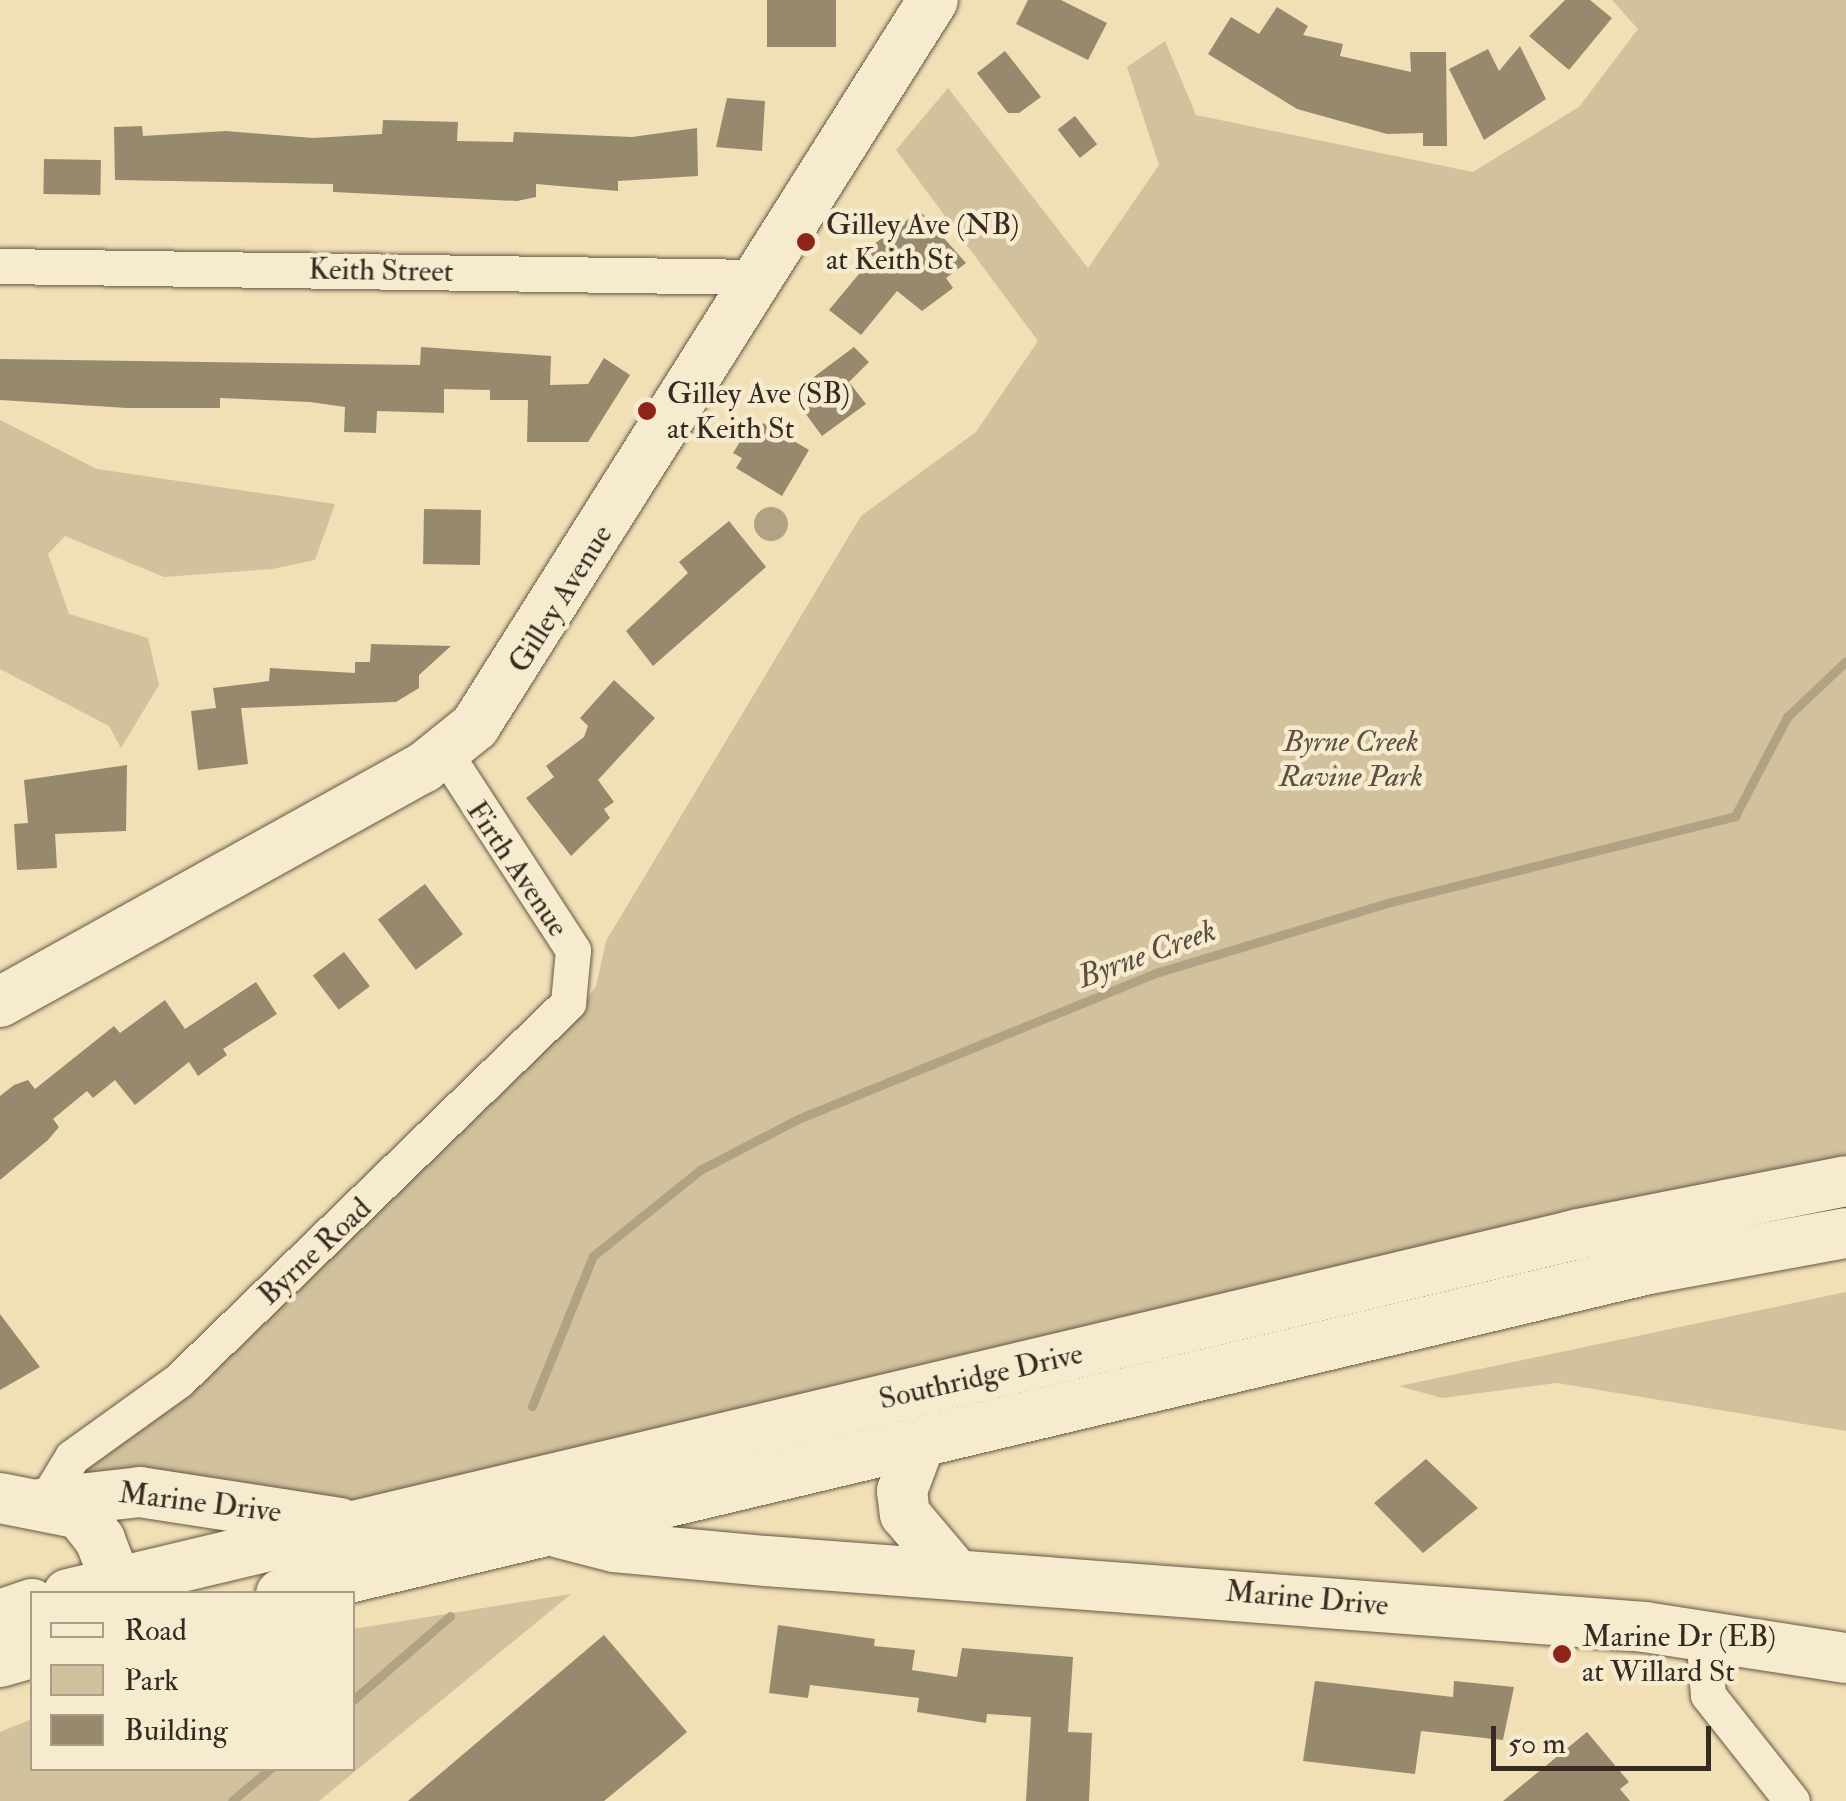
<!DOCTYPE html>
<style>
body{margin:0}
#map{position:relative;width:1846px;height:1801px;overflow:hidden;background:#f1e0b5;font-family:"IM FELL Double Pica",serif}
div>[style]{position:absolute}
.green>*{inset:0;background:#d1c19c}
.water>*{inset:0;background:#b1a283}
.round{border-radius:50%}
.stream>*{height:9px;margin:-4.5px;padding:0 4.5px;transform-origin:4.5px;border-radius:4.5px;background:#b1a283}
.building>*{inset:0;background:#97896e;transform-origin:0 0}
.roads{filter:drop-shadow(0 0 2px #655847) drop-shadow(0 0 2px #655847)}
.street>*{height:35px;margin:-17.5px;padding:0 17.5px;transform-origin:17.5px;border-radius:17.5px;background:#f6ebcf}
.secondary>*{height:50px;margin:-25px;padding:0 25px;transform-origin:25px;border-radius:25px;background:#f6ebcf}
.dots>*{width:28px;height:28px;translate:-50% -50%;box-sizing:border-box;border:5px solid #f6ebcf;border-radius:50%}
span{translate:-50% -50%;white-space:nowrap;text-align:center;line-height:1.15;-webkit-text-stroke:9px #f6ebcf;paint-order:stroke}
.poi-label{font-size:30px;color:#362a22}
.left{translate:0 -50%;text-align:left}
.street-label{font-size:30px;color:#362a22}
.park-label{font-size:30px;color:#5d5040;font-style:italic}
.water-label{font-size:32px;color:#5b4e3f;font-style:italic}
.legend{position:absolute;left:30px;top:1591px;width:325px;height:180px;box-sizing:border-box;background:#f6ebcf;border:2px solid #a99e8a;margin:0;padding:12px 18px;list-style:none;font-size:30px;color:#362a22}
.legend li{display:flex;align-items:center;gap:20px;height:50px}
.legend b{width:50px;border:2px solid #a99e8a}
.scale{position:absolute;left:1491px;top:1726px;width:220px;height:45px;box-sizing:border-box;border:5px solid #362a22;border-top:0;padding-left:12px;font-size:30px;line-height:35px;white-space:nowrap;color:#362a22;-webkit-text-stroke:8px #f6ebcf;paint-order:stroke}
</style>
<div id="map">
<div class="green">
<div style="clip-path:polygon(1612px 0,1846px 0,1846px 1160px,1650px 1195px,346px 1506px,82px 1474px,82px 1463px,239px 1334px,536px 1059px,582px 1006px,596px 986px,606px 941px,861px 516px,976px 432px,1038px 341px,896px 150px,948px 88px,1088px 268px,1159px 165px,1127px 67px,1165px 41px,1196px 115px,1473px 172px,1579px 107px,1638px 29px)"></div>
<div style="clip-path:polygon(0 420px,97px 469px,335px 504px,315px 560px,272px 569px,164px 577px,65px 536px,48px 554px,69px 614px,148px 638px,159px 685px,121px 748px,109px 726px,0 669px)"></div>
<div style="clip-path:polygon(1846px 1292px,1846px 1431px,1557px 1383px,1442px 1398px,1399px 1386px)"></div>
<div style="clip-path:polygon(571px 1594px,319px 1801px,0 1801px,0 1732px,32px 1719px,32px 1768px,352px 1768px,353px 1629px)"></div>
</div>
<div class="water">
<div class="round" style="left:754px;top:507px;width:34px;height:34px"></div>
</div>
<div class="stream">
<div style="left:532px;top:1406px;width:162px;rotate:-67.9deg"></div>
<div style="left:593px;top:1256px;width:137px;rotate:-38.8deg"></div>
<div style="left:700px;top:1170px;width:110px;rotate:-27.5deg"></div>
<div style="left:798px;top:1119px;width:390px;rotate:-22.2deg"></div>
<div style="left:1159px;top:972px;width:242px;rotate:-16.8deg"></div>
<div style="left:1391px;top:902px;width:355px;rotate:-14deg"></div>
<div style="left:1735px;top:816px;width:112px;rotate:-62.3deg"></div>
<div style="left:1787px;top:717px;width:81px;rotate:-43.5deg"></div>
<div style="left:352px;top:1701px;width:130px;rotate:-40.9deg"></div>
<div style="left:232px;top:1801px;width:51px;rotate:-40.2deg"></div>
</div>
<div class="building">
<div style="left:767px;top:0;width:69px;height:47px"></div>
<div style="clip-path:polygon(1028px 0,1061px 0,1107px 23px,1088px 60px,1016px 24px)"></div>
<div style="clip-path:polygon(1565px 0,1590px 0,1612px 18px,1569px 70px,1529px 36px)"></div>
<div style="clip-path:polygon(1277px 7px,1308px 26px,1303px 35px,1343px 44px,1340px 56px,1411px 72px,1410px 52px,1446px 52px,1447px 146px,1423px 146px,1423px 133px,1387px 134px,1297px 109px,1208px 54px,1231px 17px,1259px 34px)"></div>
<div style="clip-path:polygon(1520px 46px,1546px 99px,1484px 140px,1449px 69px,1488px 49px,1499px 71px)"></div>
<div style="clip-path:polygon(1005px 51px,1041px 97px,1019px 113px,1008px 113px,977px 73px)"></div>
<div style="clip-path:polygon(727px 98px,765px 101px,762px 151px,716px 147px)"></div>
<div style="left:1075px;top:116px;width:36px;height:22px;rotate:52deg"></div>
<div style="clip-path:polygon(383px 120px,458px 122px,457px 141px,513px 142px,514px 132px,632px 137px,697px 128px,698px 176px,618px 181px,618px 191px,536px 184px,536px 197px,517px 201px,333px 192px,333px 184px,115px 180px,114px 127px,142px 126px,143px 136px,226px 131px,313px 138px,382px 134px)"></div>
<div style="left:44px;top:159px;width:57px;height:35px;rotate:1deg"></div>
<div style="clip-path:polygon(920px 211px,966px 263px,946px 278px,953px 288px,922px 311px,897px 291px,861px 335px,829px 310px,873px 257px,867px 249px)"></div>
<div style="clip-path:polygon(421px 347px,551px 356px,550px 385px,588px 384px,604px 358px,630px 375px,588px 442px,527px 442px,528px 400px,490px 400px,490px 390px,444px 389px,444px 413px,377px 411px,376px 433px,344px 432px,345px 407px,310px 402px,220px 398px,220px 408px,127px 408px,0 400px,0 359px,420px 365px)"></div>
<div style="clip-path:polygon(854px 347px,869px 362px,849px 382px,866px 404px,822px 436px,791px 394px)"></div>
<div style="clip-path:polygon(763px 423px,809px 450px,782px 496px,736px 468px,742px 458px,733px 453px,747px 430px,756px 435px)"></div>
<div style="left:424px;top:509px;width:57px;height:55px;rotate:1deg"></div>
<div style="clip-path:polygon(729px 521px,766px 567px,653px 666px,626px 631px,688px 573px,679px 562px)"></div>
<div style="clip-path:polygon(371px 644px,451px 646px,419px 675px,419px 688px,396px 702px,241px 708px,248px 764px,198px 770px,191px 711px,216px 708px,213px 688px,269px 681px,270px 668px,355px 673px,355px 662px,370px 662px)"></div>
<div style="clip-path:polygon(614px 680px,655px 718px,598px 780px,614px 802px,604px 809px,610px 818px,571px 856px,526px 798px,554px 777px,546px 766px,584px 737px,588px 726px,580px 718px)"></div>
<div style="clip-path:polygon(127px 765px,126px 831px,55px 834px,57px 868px,17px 870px,14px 824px,28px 823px,24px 780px)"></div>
<div style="left:425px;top:884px;width:63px;height:59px;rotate:53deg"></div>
<div style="left:344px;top:952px;width:43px;height:39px;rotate:53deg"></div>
<div style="clip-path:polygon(256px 982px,277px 1014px,223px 1049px,227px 1055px,198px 1076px,189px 1062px,135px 1105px,115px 1080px,93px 1098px,87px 1091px,53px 1119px,59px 1127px,48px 1140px,0 1180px,0 1096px,14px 1085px,28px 1080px,35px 1089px,114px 1026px,120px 1033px,165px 1000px,185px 1029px)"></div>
<div style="clip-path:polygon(0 1314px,40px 1367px,0 1390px)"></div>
<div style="clip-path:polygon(1426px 1459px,1478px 1508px,1423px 1553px,1374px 1503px)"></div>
<div style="clip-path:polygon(778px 1625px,875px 1639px,874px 1646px,915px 1650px,912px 1670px,957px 1677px,962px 1648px,1073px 1657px,1068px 1732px,1092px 1733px,1089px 1801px,1026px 1801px,1031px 1717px,987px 1714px,986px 1723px,917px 1712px,919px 1698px,810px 1685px,808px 1698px,769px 1693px)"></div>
<div style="clip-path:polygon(604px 1635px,687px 1732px,660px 1755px,604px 1801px,408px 1801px)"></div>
<div style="clip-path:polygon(1315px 1681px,1453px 1697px,1454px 1681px,1514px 1687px,1503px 1740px,1421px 1731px,1415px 1774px,1303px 1761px)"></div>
<div style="clip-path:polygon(1587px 1732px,1629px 1782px,1620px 1789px,1630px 1801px,1503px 1801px)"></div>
</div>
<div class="roads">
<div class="street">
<div style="left:0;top:266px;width:762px;rotate:0.83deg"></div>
<div style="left:44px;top:1503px;width:54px;rotate:-58.7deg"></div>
<div style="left:72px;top:1457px;width:132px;rotate:-35.7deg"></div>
<div style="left:179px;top:1380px;width:542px;rotate:-44.1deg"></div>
<div style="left:568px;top:1003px;width:53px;rotate:-84.6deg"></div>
<div style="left:573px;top:950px;width:235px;rotate:-123deg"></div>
<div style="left:1703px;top:1634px;width:61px;rotate:85.3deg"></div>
<div style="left:1708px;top:1695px;width:135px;rotate:51.6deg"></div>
</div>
<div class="secondary">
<div style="left:0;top:1002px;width:483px;rotate:-29deg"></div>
<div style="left:423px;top:768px;width:67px;rotate:-38.9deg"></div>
<div style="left:475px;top:726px;width:858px;rotate:-57.75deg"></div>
<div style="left:920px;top:1443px;width:51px;rotate:110.6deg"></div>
<div style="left:902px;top:1491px;width:23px;rotate:83deg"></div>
<div style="left:905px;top:1514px;width:75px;rotate:49.9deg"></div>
<div style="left:0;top:1498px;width:82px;rotate:11.3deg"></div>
<div style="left:80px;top:1514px;width:33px;rotate:52deg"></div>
<div style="left:100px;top:1540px;width:58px;rotate:68.7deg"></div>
<div style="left:44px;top:1503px;width:97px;rotate:-6.5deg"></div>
<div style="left:140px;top:1492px;width:202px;rotate:8.8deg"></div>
<div style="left:560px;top:1533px;width:56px;rotate:14.5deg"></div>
<div style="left:614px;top:1547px;width:153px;rotate:5.3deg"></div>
<div style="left:766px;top:1561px;width:881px;rotate:4.29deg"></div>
<div style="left:1645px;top:1627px;width:203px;rotate:8.8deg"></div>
<div style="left:68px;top:1594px;width:1553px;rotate:-13.4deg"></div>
<div style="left:1579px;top:1234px;width:272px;rotate:-11.2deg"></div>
<div style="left:281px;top:1594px;width:1401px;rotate:-13.37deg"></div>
<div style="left:1644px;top:1270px;width:205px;rotate:-10.4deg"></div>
<div style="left:0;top:1615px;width:34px;rotate:-19deg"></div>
<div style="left:0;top:1662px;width:33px;rotate:-16deg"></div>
</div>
</div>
<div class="dots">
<div style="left:806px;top:242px;background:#8f2418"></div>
<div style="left:647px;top:411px;background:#8f2418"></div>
<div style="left:1562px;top:1654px;background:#8f2418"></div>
</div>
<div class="poi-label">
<span class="left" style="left:826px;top:242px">Gilley Ave (NB)<br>at Keith St</span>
<span class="left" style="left:667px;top:411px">Gilley Ave (SB)<br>at Keith St</span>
<span class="left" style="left:1582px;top:1654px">Marine Dr (EB)<br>at Willard St</span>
</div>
<div class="street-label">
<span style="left:381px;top:271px;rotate:1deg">Keith Street</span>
<span style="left:561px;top:599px;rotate:-58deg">Gilley Avenue</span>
<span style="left:517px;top:869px;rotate:56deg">Firth Avenue</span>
<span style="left:315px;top:1252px;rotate:-43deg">Byrne Road</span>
<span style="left:981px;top:1377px;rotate:-13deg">Southridge Drive</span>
<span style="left:200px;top:1503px;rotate:7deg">Marine Drive</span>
<span style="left:1307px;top:1599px;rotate:5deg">Marine Drive</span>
</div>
<div class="park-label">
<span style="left:1351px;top:759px">Byrne Creek<br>Ravine Park</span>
</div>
<div class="water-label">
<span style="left:1147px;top:954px;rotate:-20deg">Byrne Creek</span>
</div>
<ul class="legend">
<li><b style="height:12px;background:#f6ebcf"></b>Road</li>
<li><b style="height:28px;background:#d1c19c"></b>Park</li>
<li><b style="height:28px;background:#97896e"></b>Building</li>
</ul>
<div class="scale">50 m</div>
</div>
